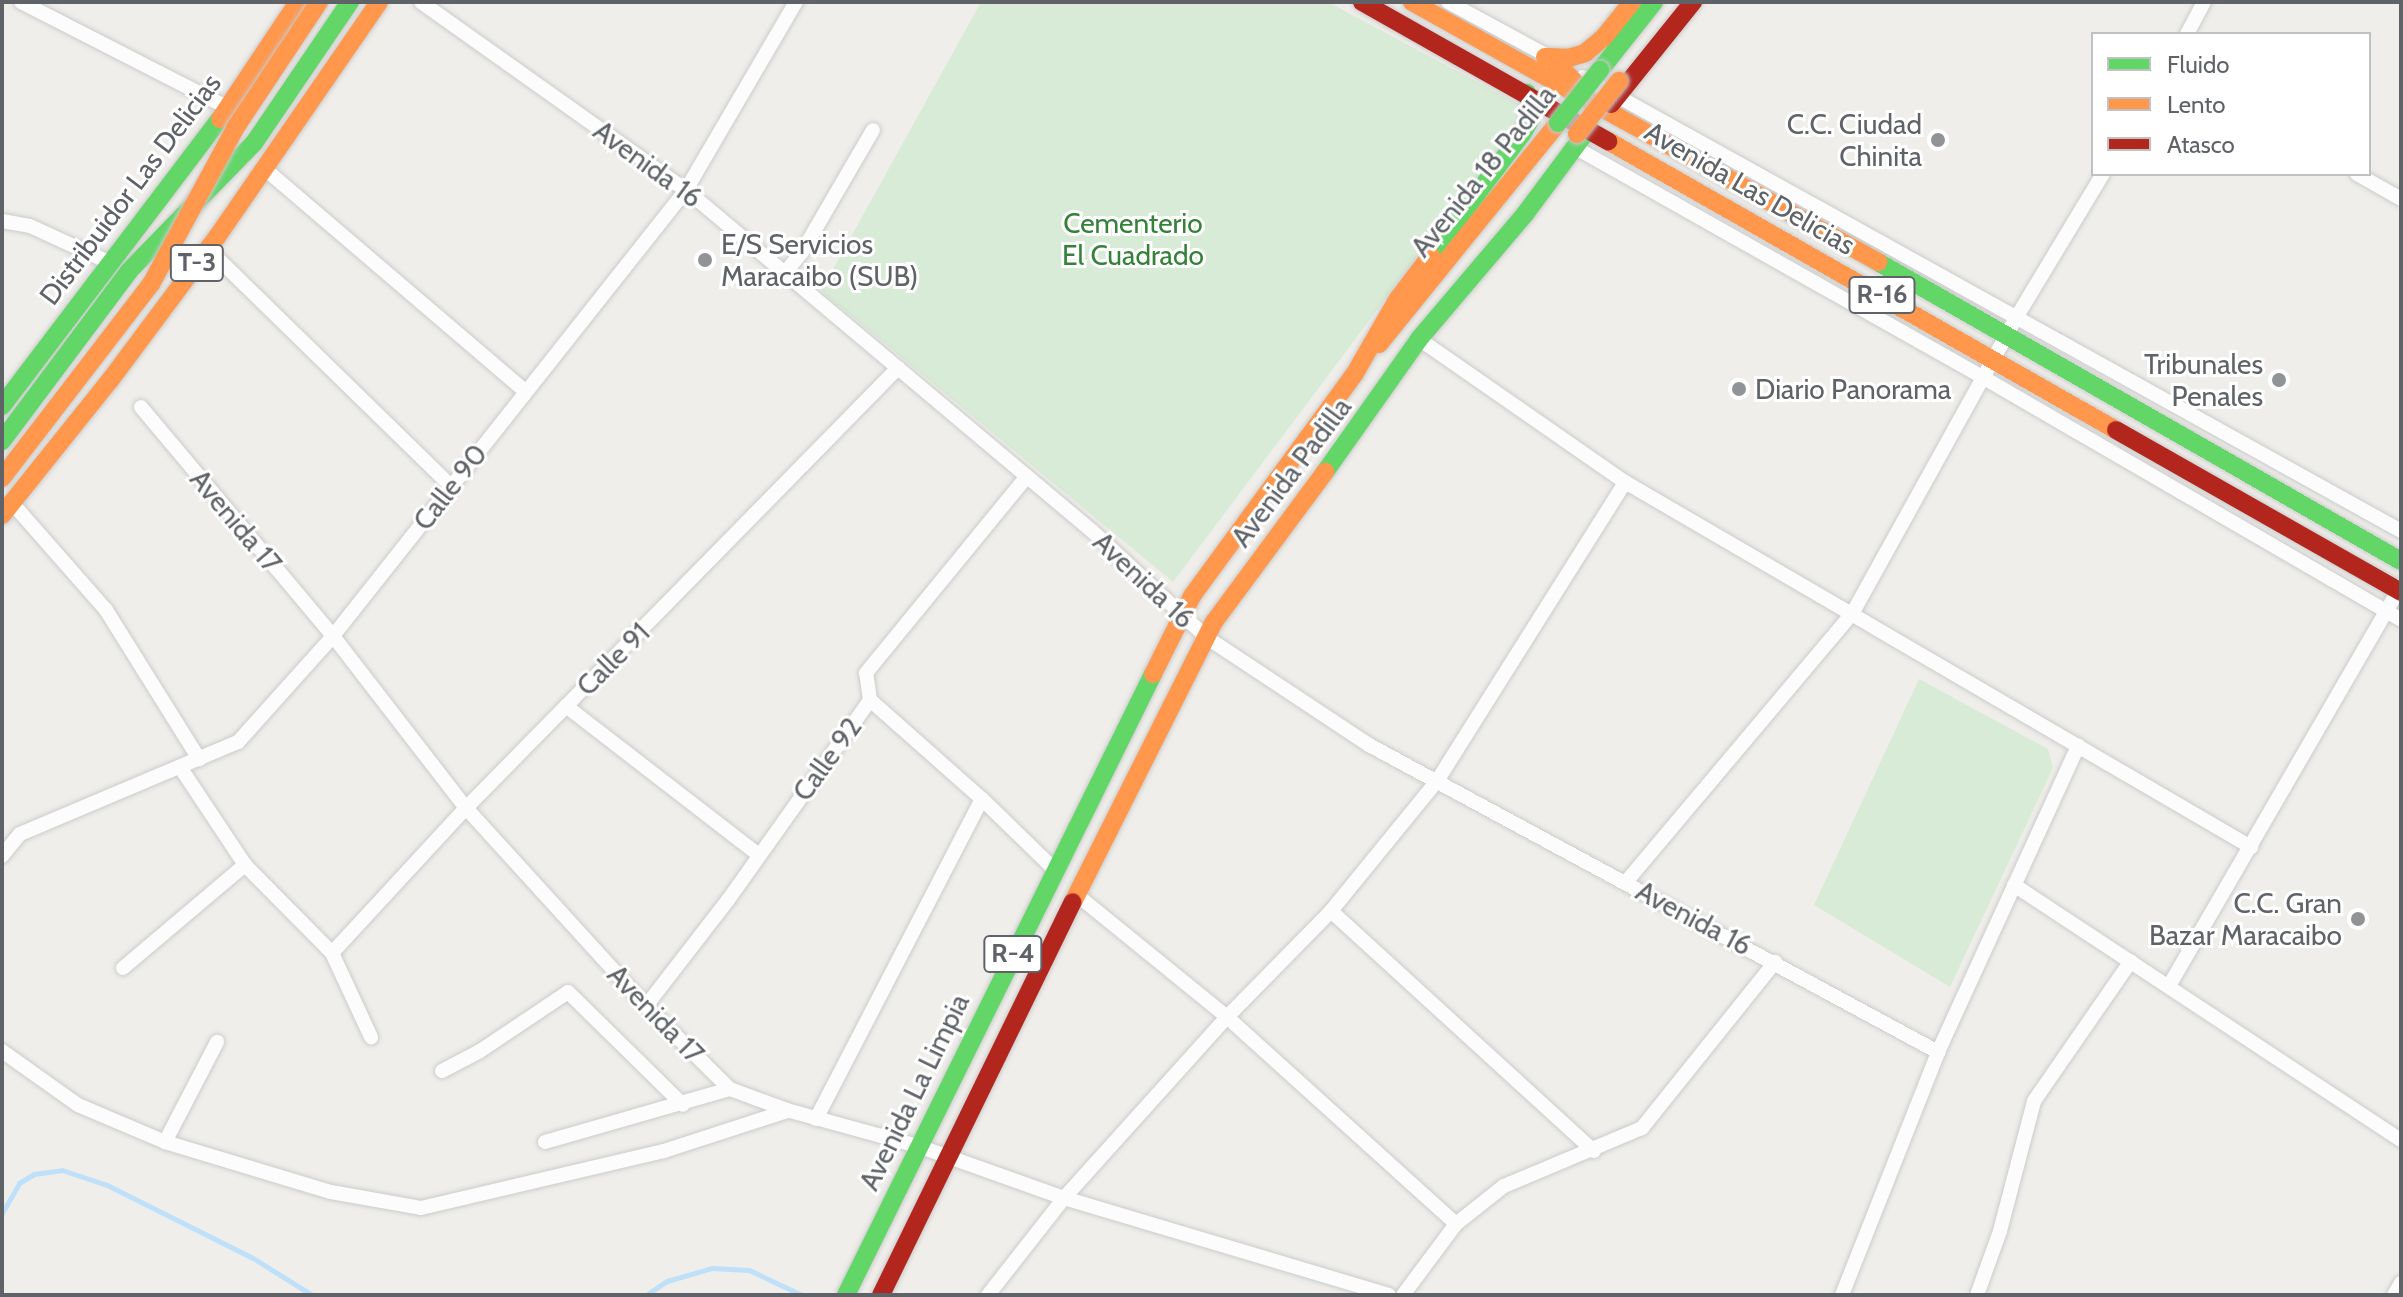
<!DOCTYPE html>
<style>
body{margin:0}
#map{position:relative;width:2403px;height:1297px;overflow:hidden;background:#efeeea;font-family:Cabin,sans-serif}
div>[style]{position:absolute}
.green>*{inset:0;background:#d8ebd6}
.stream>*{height:5px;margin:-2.5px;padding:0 2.5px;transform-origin:2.5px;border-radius:2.5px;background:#bfe0f9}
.roads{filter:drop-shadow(0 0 2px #cbcccc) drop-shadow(0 0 2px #cbcccc)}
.street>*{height:14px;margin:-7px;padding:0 7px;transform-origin:7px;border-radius:7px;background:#fdfcfc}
.fast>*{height:18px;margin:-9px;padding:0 9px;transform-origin:9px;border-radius:9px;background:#63d668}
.slow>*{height:18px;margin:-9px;padding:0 9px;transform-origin:9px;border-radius:9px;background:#ff974d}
.jam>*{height:18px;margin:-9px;padding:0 9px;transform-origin:9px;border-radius:9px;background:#b3261e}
.bridges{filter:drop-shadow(0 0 2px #cacacb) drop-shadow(0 0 2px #cacacb)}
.fast-bridge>*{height:18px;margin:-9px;padding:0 9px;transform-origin:9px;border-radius:9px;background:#63d668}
.slow-bridge>*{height:18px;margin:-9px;padding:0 9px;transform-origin:9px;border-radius:9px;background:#ff974d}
.dots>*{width:22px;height:22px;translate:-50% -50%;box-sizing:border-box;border:4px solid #fff;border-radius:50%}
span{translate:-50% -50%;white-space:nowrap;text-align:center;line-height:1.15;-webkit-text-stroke:6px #fff;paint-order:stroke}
.shield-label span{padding:2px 6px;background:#fff;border:2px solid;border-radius:6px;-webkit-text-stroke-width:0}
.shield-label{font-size:26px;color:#5f6368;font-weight:700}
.poi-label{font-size:28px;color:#5f6368}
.right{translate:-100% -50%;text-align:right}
.left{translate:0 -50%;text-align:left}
.street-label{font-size:28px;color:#5f6368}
.park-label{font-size:28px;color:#348238}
.frame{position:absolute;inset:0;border:4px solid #5f6368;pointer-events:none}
.legend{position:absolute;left:2091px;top:32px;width:280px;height:144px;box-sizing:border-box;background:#fff;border:2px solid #bfc1c3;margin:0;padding:10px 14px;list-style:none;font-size:24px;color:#5f6368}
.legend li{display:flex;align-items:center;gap:16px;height:40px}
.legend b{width:40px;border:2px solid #bfc1c3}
</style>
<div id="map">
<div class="green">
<div style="clip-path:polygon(981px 2px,1328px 2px,1528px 109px,1173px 582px,821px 291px)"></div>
<div style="clip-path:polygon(1919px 679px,2048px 749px,2053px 768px,1950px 987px,1814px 905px)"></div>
</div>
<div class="stream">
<div style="left:2px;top:1213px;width:34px;rotate:-60deg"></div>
<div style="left:19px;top:1183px;width:17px;rotate:-31deg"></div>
<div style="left:34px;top:1174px;width:28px;rotate:-8deg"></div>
<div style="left:62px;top:1170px;width:47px;rotate:18.4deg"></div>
<div style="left:107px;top:1185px;width:163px;rotate:26.6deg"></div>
<div style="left:253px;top:1258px;width:70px;rotate:32.1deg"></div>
<div style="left:646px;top:1295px;width:25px;rotate:-34deg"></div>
<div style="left:667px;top:1281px;width:47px;rotate:-16.1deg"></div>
<div style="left:712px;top:1268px;width:37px;rotate:3deg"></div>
<div style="left:749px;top:1270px;width:59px;rotate:25.3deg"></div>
</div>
<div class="roads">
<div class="street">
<div style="left:21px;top:2px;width:233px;rotate:27.1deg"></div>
<div style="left:421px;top:2px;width:325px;rotate:35.4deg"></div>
<div style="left:686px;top:190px;width:530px;rotate:40.03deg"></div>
<div style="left:1092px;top:531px;width:156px;rotate:42.9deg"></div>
<div style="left:1206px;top:637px;width:196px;rotate:33.5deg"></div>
<div style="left:1369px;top:745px;width:647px;rotate:28.35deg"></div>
<div style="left:1448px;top:2px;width:117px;rotate:28.5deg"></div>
<div style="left:2187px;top:34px;width:36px;rotate:-62deg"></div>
<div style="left:1583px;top:77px;width:936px;rotate:29.03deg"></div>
<div style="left:1576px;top:148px;width:468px;rotate:29.4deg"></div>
<div style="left:1984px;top:378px;width:482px;rotate:30.1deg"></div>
<div style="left:265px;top:169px;width:342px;rotate:40.5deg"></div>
<div style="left:2357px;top:174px;width:51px;rotate:29.6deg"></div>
<div style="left:2px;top:221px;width:28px;rotate:10deg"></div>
<div style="left:30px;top:226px;width:89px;rotate:24.6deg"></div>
<div style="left:208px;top:249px;width:339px;rotate:44.3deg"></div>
<div style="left:784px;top:274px;width:28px;rotate:-51deg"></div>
<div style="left:802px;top:252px;width:141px;rotate:-59.8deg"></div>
<div style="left:1419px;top:339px;width:251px;rotate:34.8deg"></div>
<div style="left:1625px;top:482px;width:725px;rotate:30.25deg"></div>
<div style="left:141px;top:407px;width:299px;rotate:50deg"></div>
<div style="left:333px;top:636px;width:217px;rotate:52.3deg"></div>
<div style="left:466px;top:808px;width:268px;rotate:47.7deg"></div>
<div style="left:646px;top:1006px;width:118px;rotate:44.7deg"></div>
<div style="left:730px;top:1089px;width:61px;rotate:20.2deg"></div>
<div style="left:787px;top:1110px;width:136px;rotate:15.4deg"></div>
<div style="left:918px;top:1146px;width:155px;rotate:19.6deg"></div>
<div style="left:1064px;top:1198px;width:339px;rotate:16.6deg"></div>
<div style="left:12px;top:503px;width:142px;rotate:48.7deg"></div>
<div style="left:106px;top:610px;width:176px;rotate:58deg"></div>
<div style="left:870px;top:700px;width:149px;rotate:41.5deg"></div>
<div style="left:982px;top:799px;width:102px;rotate:44.2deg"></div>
<div style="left:566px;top:706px;width:244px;rotate:37.7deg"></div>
<div style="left:180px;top:767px;width:118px;rotate:56.4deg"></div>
<div style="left:245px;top:865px;width:124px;rotate:45.3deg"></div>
<div style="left:332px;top:953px;width:93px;rotate:65.1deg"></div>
<div style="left:2px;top:856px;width:28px;rotate:-51deg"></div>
<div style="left:20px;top:834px;width:237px;rotate:-22.9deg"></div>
<div style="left:238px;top:742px;width:142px;rotate:-48.1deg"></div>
<div style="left:333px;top:636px;width:569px;rotate:-51.64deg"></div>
<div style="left:686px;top:190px;width:218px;rotate:-59.7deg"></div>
<div style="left:1626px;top:882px;width:351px;rotate:-49.9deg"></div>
<div style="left:1852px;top:614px;width:338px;rotate:-61deg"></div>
<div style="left:2016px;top:318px;width:168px;rotate:-58.9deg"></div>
<div style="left:2014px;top:885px;width:463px;rotate:33.4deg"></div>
<div style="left:1077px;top:895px;width:193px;rotate:39.1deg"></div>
<div style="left:1227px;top:1017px;width:309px;rotate:42.1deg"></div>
<div style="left:1331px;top:911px;width:356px;rotate:42.4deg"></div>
<div style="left:332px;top:953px;width:197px;rotate:-47.3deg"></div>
<div style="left:466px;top:808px;width:617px;rotate:-45.53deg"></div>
<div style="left:123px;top:968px;width:160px;rotate:-40.2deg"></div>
<div style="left:2169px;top:986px;width:463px;rotate:-59.9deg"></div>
<div style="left:646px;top:1006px;width:134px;rotate:-52.3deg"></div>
<div style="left:728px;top:900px;width:245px;rotate:-54.6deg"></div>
<div style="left:870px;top:700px;width:27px;rotate:-98deg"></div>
<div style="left:866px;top:673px;width:254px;rotate:-50.7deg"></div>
<div style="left:2px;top:1051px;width:93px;rotate:35.4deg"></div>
<div style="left:78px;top:1105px;width:95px;rotate:23deg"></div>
<div style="left:165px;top:1142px;width:173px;rotate:16.8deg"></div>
<div style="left:331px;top:1192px;width:91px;rotate:10.1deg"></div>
<div style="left:421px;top:1208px;width:250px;rotate:-13.2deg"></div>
<div style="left:664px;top:1151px;width:129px;rotate:-18deg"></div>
<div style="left:442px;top:1071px;width:43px;rotate:-27.8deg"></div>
<div style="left:480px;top:1051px;width:106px;rotate:-33.8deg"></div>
<div style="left:568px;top:992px;width:161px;rotate:44.5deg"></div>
<div style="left:816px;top:1119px;width:360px;rotate:-62.6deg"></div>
<div style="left:165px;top:1142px;width:113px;rotate:-62.5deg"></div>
<div style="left:545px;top:1142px;width:192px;rotate:-16deg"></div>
<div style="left:988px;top:1295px;width:123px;rotate:-51.9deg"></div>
<div style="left:1064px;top:1198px;width:244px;rotate:-48deg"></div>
<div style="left:1227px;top:1017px;width:148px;rotate:-45.5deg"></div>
<div style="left:1331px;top:911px;width:168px;rotate:-50.8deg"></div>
<div style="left:1437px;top:781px;width:353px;rotate:-57.8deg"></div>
<div style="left:1403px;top:1295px;width:89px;rotate:-53.3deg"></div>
<div style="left:1456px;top:1224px;width:61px;rotate:-38.4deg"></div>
<div style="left:1504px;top:1186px;width:150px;rotate:-22.8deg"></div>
<div style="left:1642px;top:1128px;width:213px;rotate:-51.3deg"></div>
<div style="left:1842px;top:1295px;width:261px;rotate:-68.4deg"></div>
<div style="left:1938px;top:1052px;width:337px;rotate:-65.4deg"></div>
<div style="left:1977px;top:1295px;width:68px;rotate:-70.2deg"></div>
<div style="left:2000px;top:1231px;width:134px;rotate:-75.3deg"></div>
<div style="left:2034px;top:1101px;width:170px;rotate:-55.3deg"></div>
<div style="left:2394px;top:1295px;width:14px;rotate:-60deg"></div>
</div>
<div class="fast">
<div style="left:1600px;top:70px;width:87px;rotate:-51.5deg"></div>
<div style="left:1431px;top:255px;width:151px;rotate:-53.1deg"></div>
<div style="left:1522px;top:134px;width:16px;rotate:-60deg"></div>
<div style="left:1530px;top:120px;width:17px;rotate:-87deg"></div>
<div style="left:1531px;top:103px;width:11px;rotate:-112deg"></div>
<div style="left:1878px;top:262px;width:602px;rotate:29.76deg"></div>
<div style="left:2px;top:406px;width:360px;rotate:-52.8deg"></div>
<div style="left:2px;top:441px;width:212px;rotate:-53.2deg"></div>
<div style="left:129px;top:271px;width:179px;rotate:-45.7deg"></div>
<div style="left:254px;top:143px;width:171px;rotate:-55.8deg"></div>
<div style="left:1325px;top:472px;width:163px;rotate:-54.7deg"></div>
<div style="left:1419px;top:339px;width:164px;rotate:-49.7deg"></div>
<div style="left:1525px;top:214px;width:107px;rotate:-53.3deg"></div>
<div style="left:846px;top:1295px;width:693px;rotate:-63.69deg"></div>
</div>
<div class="slow">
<div style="left:1412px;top:2px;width:534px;rotate:29.16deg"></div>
<div style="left:1545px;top:57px;width:23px;rotate:2deg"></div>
<div style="left:1568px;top:58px;width:18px;rotate:-16deg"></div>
<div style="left:1585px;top:53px;width:25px;rotate:-40deg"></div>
<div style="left:1604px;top:37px;width:45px;rotate:-51.3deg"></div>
<div style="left:1550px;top:57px;width:42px;rotate:45deg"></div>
<div style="left:220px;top:119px;width:141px;rotate:-56.3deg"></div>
<div style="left:1608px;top:141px;width:584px;rotate:29.64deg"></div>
<div style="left:1379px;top:344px;width:284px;rotate:-51deg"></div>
<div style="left:2px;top:515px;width:174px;rotate:-51.3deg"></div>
<div style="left:111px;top:379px;width:177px;rotate:-53.3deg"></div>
<div style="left:217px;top:237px;width:285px;rotate:-55.4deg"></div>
<div style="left:1153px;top:674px;width:87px;rotate:-63.4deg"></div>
<div style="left:1192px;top:596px;width:274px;rotate:-53.8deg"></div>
<div style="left:1354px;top:375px;width:86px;rotate:-60.2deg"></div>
<div style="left:1397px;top:300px;width:56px;rotate:-52.9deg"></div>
<div style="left:1073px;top:902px;width:313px;rotate:-63.3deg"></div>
<div style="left:1214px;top:622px;width:187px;rotate:-53.5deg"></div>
</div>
<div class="jam">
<div style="left:1362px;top:2px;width:283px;rotate:29.5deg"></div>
<div style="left:1611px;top:104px;width:131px;rotate:-51.2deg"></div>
<div style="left:2116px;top:430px;width:328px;rotate:29.6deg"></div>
<div style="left:881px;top:1295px;width:437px;rotate:-64deg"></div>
</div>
</div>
<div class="bridges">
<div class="fast-bridge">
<div style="left:1558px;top:123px;width:68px;rotate:-51.6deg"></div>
</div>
<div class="slow-bridge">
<div style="left:1577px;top:134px;width:68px;rotate:-51.6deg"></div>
<div style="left:2px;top:478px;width:245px;rotate:-52.5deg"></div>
<div style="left:151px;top:284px;width:179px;rotate:-61.6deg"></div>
<div style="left:236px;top:127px;width:150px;rotate:-56.4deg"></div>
</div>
</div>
<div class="dots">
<div style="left:1938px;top:140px;background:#919496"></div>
<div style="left:705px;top:260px;background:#919496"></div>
<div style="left:2279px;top:380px;background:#919496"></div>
<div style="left:1739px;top:389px;background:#919496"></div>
<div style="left:2358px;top:919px;background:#919496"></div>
</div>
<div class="shield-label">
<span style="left:197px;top:263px">T-3</span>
<span style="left:1882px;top:295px">R-16</span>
<span style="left:1013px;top:954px">R-4</span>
</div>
<div class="poi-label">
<span class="right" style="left:1922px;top:140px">C.C. Ciudad<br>Chinita</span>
<span class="left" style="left:721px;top:260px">E/S Servicios<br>Maracaibo (SUB)</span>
<span class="right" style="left:2263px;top:380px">Tribunales<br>Penales</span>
<span class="left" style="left:1755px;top:389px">Diario Panorama</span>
<span class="right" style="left:2342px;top:919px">C.C. Gran<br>Bazar Maracaibo</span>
</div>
<div class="street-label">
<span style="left:648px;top:164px;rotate:36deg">Avenida 16</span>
<span style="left:1483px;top:171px;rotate:-51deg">Avenida 18 Padilla</span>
<span style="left:1750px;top:188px;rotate:30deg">Avenida Las Delicias</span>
<span style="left:130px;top:189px;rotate:-53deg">Distribuidor Las Delicias</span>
<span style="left:1291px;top:472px;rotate:-53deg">Avenida Padilla</span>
<span style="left:450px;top:487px;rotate:-52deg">Calle 90</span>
<span style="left:236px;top:521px;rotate:50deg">Avenida 17</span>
<span style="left:1144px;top:580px;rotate:43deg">Avenida 16</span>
<span style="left:613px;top:659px;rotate:-45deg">Calle 91</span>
<span style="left:827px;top:759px;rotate:-54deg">Calle 92</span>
<span style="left:1694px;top:918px;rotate:28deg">Avenida 16</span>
<span style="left:656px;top:1014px;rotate:46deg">Avenida 17</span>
<span style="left:914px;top:1092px;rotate:-64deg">Avenida La Limpia</span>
</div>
<div class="park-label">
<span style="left:1133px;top:239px">Cementerio<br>El Cuadrado</span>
</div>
<div class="frame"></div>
<ul class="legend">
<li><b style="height:10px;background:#63d668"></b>Fluido</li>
<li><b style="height:10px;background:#ff974d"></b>Lento</li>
<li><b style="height:10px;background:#b3261e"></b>Atasco</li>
</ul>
</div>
